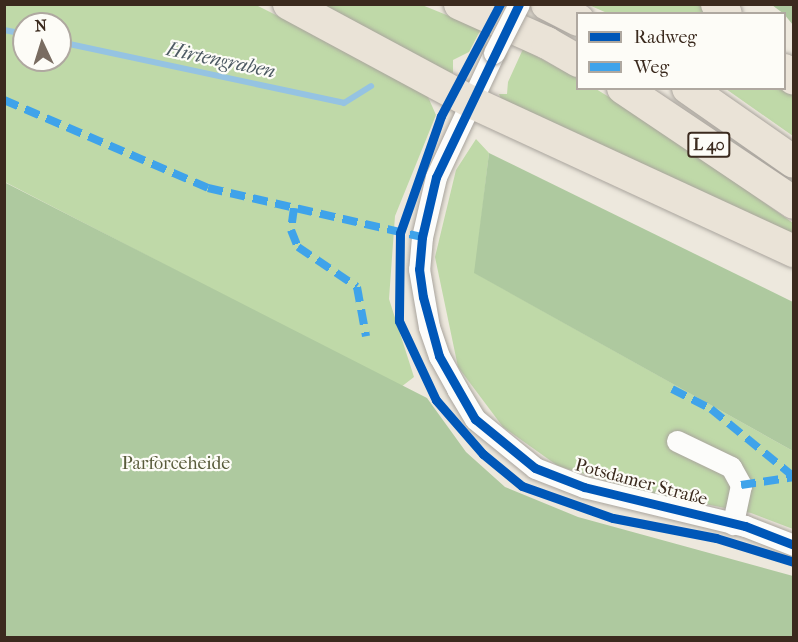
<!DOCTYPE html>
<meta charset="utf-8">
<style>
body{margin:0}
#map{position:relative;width:798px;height:642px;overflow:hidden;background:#ede8dd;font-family:"IM FELL French Canon",serif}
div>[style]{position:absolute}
.green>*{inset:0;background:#bfd9a8}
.forest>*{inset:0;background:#aec99f}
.stream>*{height:6px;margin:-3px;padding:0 3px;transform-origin:3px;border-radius:3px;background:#95c3e2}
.roads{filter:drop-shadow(0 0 2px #a9a49d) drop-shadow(0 0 2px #a9a49d)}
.minor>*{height:21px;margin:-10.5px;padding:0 10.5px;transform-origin:10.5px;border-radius:10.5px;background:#fcfcfa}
.highway>*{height:32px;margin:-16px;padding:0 16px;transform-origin:16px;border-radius:16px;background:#eae3d7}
.bridges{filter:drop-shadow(0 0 2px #a9a49d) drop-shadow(0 0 2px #a9a49d)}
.minor-bridge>*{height:21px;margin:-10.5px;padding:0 10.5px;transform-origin:10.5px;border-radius:10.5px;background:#fcfcfa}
.quiet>*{height:8px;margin-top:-4px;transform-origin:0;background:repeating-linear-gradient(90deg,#3fa3ea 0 15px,transparent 0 23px)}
.cycleway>*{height:9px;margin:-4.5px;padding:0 4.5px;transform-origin:4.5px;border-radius:4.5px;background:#0057b8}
span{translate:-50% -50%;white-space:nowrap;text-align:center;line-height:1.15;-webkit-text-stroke:4.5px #fdfcf7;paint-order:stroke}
.shield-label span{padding:2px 4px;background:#fdfcf7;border:2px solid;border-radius:4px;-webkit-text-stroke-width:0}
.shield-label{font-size:16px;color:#3b2a1e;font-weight:700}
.park-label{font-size:18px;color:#585b3a}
.street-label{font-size:18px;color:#3b2a1e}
.water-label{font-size:20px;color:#4d5a63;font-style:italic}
.frame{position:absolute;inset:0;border:6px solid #3b2a1e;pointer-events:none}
.legend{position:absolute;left:576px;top:12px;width:210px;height:78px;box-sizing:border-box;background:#fdfcf7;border:2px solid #afa8a0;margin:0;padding:8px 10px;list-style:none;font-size:18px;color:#3b2a1e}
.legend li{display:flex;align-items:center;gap:12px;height:30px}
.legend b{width:30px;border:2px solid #afa8a0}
.north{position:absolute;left:12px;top:12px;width:60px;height:60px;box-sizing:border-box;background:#fdfcf7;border:2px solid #afa8a0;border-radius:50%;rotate:356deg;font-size:16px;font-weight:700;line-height:24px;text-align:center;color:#3b2a1e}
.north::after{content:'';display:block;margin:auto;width:21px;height:27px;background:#796c61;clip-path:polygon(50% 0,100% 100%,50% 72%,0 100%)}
</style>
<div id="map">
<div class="green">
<div style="clip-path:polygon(evenodd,4px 5px,256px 5px,425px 90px,436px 115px,395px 216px,389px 299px,414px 377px,401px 387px,5px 182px,4px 5px,24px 24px,60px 24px,60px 60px,24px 60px,24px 24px)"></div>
<div style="clip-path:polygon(307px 5px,422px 5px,481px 29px,469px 52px,453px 60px,453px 73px,439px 70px)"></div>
<div style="clip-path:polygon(589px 5px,705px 5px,716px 13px,607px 13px)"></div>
<div style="clip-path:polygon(523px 49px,577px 78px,578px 88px,596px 89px,656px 126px,793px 223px,793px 249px,501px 99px,499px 94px,507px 94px,508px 82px)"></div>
<div style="clip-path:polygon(793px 86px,793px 136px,726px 89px,784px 88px)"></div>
<div style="clip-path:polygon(476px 139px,489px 153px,475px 273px,793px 451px,793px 529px,751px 513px,648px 493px,558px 466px,503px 427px,458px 367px,435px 257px,456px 170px)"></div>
</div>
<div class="forest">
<div style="clip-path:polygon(772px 5px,793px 5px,793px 25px,784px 14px)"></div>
<div style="clip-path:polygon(489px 153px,793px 302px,793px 451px,474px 273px)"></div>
<div style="clip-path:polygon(4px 182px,427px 398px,466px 452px,505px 487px,578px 517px,793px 576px,793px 637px,5px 637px)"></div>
</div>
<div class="stream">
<div style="left:4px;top:30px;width:20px;rotate:11deg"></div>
<div style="left:60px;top:42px;width:290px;rotate:12.1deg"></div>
<div style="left:344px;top:103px;width:32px;rotate:-32deg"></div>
</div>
<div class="roads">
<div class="minor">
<div style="left:494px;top:53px;width:137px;rotate:115.1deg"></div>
<div style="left:436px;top:177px;width:62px;rotate:103.1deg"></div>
<div style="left:422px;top:237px;width:32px;rotate:95deg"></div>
<div style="left:419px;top:269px;width:59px;rotate:80.2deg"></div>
<div style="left:429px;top:327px;width:31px;rotate:71deg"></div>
<div style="left:439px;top:356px;width:38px;rotate:61deg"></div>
<div style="left:457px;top:389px;width:35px;rotate:59deg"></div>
<div style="left:475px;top:419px;width:77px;rotate:39.2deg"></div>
<div style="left:535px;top:468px;width:53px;rotate:21.2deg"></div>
<div style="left:584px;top:487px;width:166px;rotate:13.6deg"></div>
<div style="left:745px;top:526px;width:53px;rotate:21.2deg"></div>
<div style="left:677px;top:441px;width:60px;rotate:25.7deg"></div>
<div style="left:731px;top:467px;width:21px;rotate:61deg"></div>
<div style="left:741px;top:485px;width:40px;rotate:102deg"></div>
</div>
<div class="highway">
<div style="left:289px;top:4px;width:207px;rotate:28.3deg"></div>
<div style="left:471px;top:102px;width:356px;rotate:24.8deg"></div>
<div style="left:460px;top:4px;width:95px;rotate:24.1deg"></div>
<div style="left:547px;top:43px;width:36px;rotate:30deg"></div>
<div style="left:547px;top:4px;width:35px;rotate:27deg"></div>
<div style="left:717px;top:4px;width:13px;rotate:48deg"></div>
<div style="left:784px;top:70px;width:13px;rotate:42deg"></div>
<div style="left:623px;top:88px;width:206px;rotate:33.9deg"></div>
<div style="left:688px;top:88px;width:129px;rotate:34.9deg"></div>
</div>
</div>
<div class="bridges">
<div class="minor-bridge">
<div style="left:494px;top:53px;width:55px;rotate:-63deg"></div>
</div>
</div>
<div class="quiet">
<div style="left:4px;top:100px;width:222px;rotate:23.3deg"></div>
<div style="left:208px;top:188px;width:220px;rotate:12.9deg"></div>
<div style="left:294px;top:208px;width:22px;rotate:98deg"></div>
<div style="left:291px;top:230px;width:18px;rotate:68deg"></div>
<div style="left:298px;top:247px;width:71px;rotate:34.1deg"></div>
<div style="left:357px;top:287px;width:50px;rotate:79.6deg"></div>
<div style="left:672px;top:389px;width:44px;rotate:27.1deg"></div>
<div style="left:711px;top:409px;width:107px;rotate:39.3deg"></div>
<div style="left:741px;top:485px;width:54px;rotate:-8.6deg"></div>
</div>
<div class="cycleway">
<div style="left:500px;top:4px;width:127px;rotate:117.8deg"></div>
<div style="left:441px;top:116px;width:124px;rotate:109.3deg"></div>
<div style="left:400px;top:233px;width:88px;rotate:90.7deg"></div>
<div style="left:399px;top:321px;width:87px;rotate:64.9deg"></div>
<div style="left:436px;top:400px;width:72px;rotate:49deg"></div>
<div style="left:483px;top:454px;width:50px;rotate:39.4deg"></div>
<div style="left:522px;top:486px;width:96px;rotate:19.4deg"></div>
<div style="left:613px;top:518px;width:105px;rotate:11deg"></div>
<div style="left:716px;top:538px;width:82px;rotate:17.1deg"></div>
<div style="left:519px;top:4px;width:192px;rotate:115.6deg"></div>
<div style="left:436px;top:177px;width:62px;rotate:103.1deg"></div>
<div style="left:422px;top:237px;width:32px;rotate:95deg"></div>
<div style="left:419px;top:269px;width:28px;rotate:82deg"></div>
<div style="left:423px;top:297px;width:61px;rotate:74.8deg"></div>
<div style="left:439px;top:356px;width:73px;rotate:60.3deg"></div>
<div style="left:475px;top:419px;width:77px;rotate:39.2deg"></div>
<div style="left:535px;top:468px;width:53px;rotate:21.2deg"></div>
<div style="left:584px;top:487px;width:166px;rotate:13.6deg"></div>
<div style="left:745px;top:526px;width:53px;rotate:21.2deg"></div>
</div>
<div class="shield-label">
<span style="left:709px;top:145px">L 40</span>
</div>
<div class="park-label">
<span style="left:176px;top:464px">Parforceheide</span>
</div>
<div class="street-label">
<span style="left:641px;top:483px;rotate:15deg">Potsdamer Straße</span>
</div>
<div class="water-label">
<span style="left:221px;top:60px;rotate:12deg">Hirtengraben</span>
</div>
<div class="frame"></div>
<ul class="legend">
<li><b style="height:8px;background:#0057b8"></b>Radweg</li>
<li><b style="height:8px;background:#3fa3ea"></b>Weg</li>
</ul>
<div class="north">N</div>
</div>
